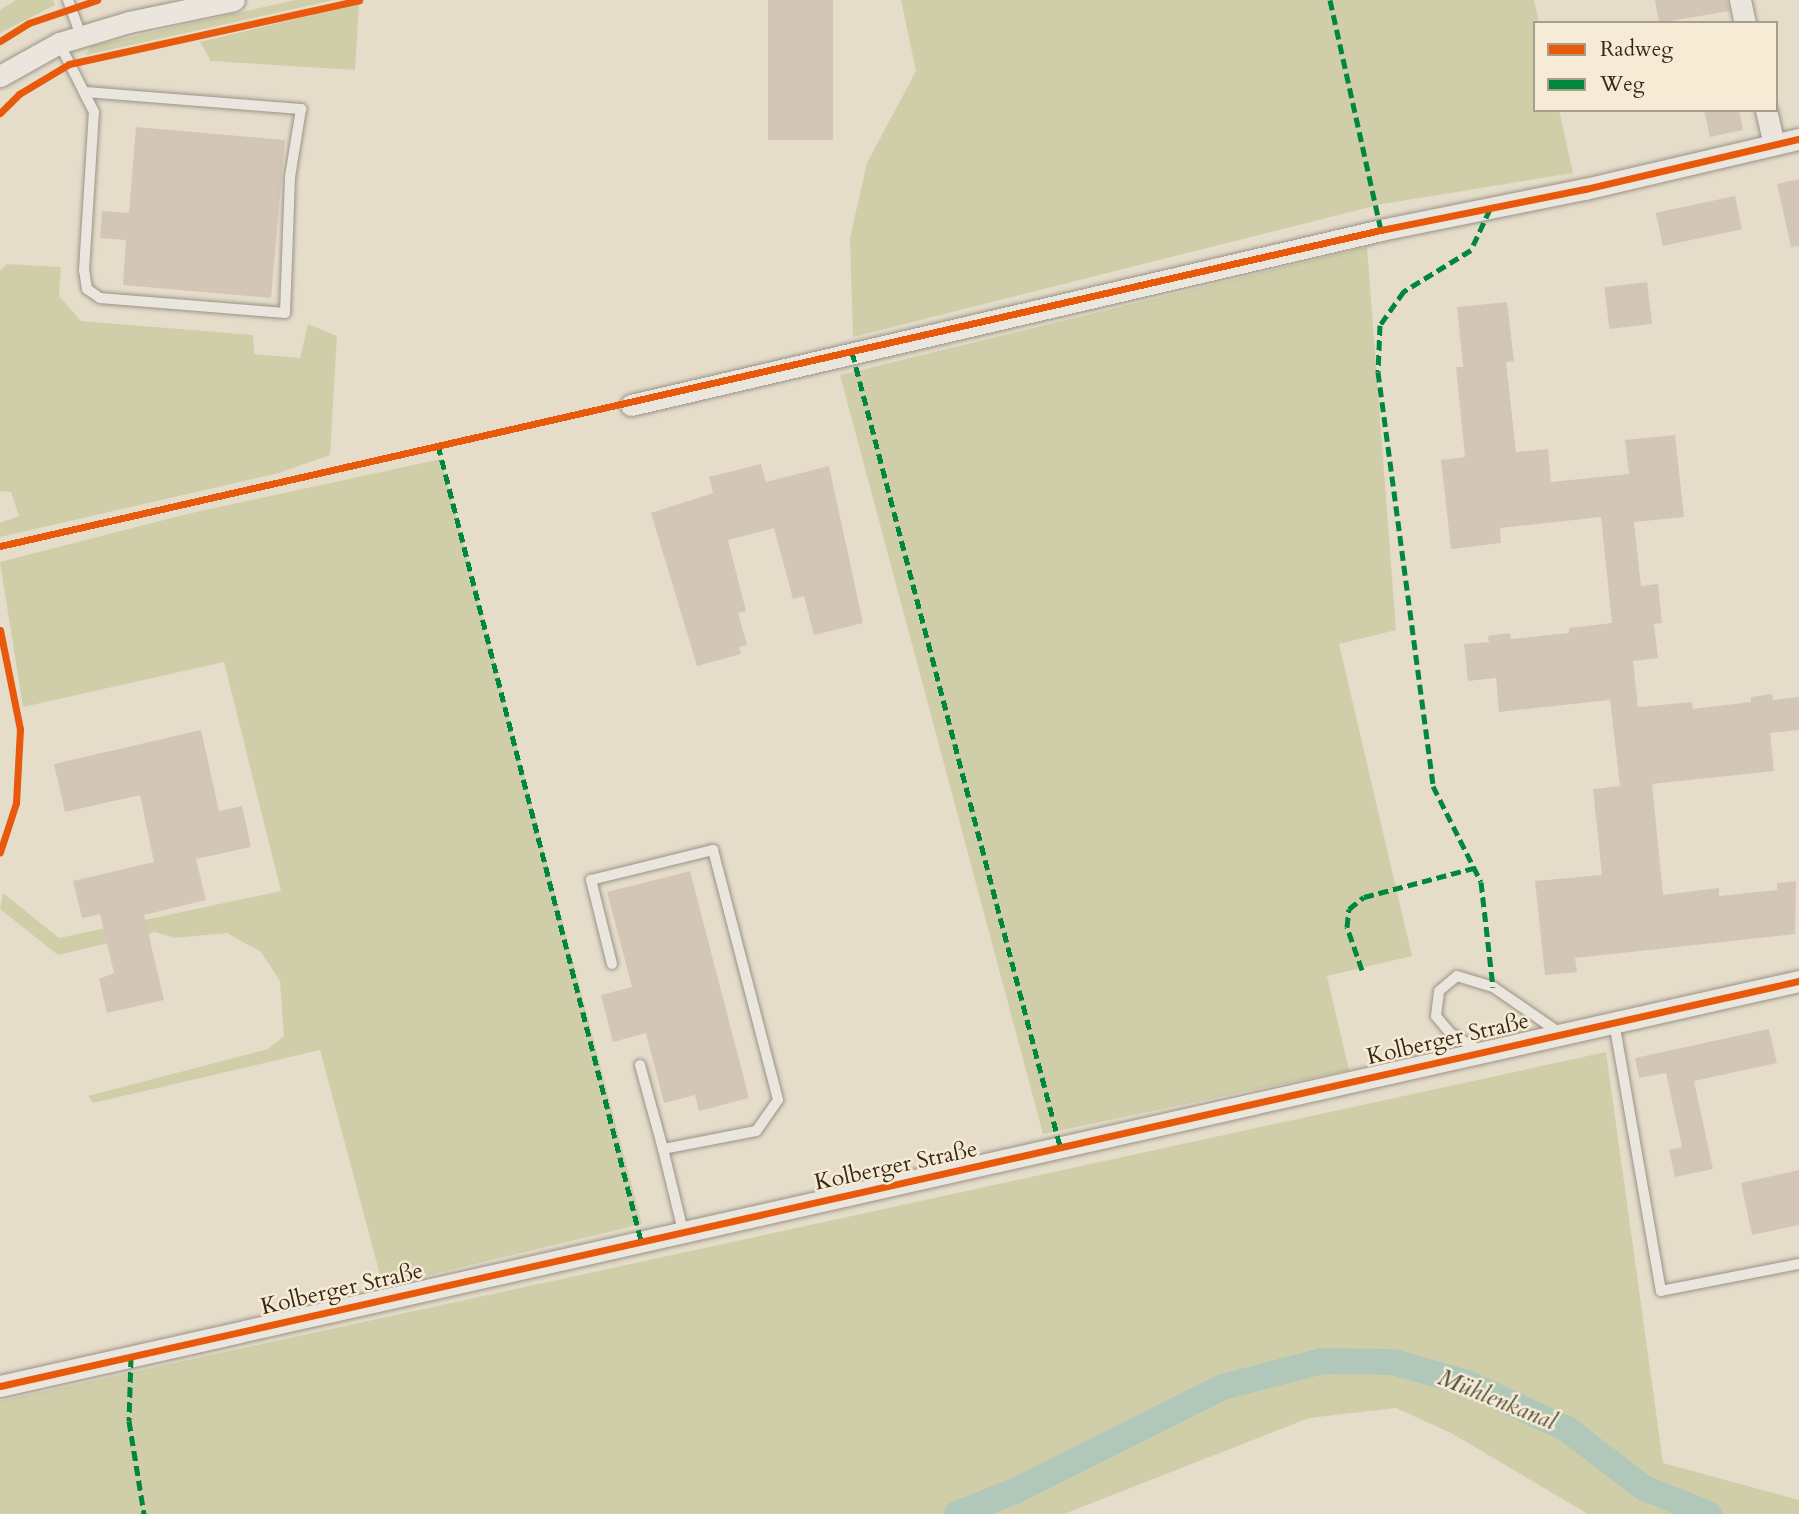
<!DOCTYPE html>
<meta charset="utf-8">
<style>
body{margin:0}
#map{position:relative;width:1799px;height:1514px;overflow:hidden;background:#e5ddca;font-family:Cardo,serif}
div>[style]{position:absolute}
.green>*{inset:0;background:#d0cea9}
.canal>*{height:26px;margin:-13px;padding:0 13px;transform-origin:13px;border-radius:13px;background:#b1c7b9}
.building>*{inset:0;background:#d4c6b7;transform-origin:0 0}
.roads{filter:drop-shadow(0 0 2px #9a9387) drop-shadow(0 0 2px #9a9387)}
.service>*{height:10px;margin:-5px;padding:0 5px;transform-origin:5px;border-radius:5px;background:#eae6dd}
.minor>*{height:21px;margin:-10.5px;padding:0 10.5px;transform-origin:10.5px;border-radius:10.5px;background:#eae6dd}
.quiet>*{height:5px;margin-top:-2.5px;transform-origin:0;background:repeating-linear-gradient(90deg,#00873e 0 10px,transparent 0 15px)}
.cycleway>*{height:7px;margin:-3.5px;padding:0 3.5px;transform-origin:3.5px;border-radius:3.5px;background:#e8590c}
span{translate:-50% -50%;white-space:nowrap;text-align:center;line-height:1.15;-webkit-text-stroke:5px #f6ecd5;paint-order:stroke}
.street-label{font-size:23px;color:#3a271b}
.water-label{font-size:24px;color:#524d41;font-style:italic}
.legend{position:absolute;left:1533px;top:21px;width:245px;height:91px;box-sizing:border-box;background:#f6ecd5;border:2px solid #ab9d8b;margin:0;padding:9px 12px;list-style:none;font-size:21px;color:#3a271b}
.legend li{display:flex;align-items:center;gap:14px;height:35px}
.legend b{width:35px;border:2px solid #ab9d8b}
</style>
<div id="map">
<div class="green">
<div style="clip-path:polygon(16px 0,53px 0,55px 5px,0 33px,0 10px)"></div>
<div style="clip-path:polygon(295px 0,334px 0,86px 55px,91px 46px)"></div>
<div style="clip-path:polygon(901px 0,1534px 0,1539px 23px,1535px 23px,1535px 110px,1559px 110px,1573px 173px,1382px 204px,853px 337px,850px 238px,867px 163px,916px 71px)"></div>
<div style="clip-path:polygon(359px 4px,355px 70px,211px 61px,200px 42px)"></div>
<div style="clip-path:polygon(1367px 247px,1396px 630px,1339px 644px,1412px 956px,1327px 976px,1349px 1070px,1043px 1134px,840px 375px)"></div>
<div style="clip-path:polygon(7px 264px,61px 267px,59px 296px,81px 321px,253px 335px,254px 354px,300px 358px,308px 324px,337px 336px,330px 455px,279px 473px,0 537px,0 523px,19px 516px,11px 492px,0 491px,0 271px)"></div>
<div style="clip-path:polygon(441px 459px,642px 1224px,383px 1286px,320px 1050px,93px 1103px,88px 1096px,268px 1049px,284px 1036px,280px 981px,261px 952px,227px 933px,175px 938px,155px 932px,58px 955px,0 909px,3px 893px,59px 938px,281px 891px,224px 662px,23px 707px,0 562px,187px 514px)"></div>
<div style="clip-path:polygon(1606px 1052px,1663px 1463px,1799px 1500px,1799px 1514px,1588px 1514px,1451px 1433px,1396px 1408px,1309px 1418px,1064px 1514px,0 1514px,0 1401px)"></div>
</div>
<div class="canal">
<div style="left:957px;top:1514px;width:62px;rotate:-21.6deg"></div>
<div style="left:1015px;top:1491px;width:233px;rotate:-26.6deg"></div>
<div style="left:1223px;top:1387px;width:102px;rotate:-14.7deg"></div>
<div style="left:1322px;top:1361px;width:71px;rotate:0.8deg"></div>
<div style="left:1393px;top:1362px;width:77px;rotate:15.8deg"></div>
<div style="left:1467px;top:1383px;width:110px;rotate:24.7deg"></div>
<div style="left:1567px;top:1429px;width:97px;rotate:37.5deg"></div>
<div style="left:1644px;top:1488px;width:70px;rotate:21.8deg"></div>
</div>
<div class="building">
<div style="left:768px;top:0;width:65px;height:140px"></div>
<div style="clip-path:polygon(1655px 0,1727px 0,1729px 11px,1659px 23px)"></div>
<div style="clip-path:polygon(1704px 110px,1739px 110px,1743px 130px,1710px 137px)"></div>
<div style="clip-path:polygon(136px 127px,285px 140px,271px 298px,123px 285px,126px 240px,100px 238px,102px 211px,129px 213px)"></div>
<div style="clip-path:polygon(1799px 179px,1799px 246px,1791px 247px,1777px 184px)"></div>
<div style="left:1735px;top:196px;width:34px;height:81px;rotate:78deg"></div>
<div style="left:1647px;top:282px;width:42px;height:43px;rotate:83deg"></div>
<div style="clip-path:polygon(1507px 302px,1514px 361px,1506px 362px,1516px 452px,1548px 449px,1551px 482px,1629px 474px,1625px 440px,1675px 435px,1684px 517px,1634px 522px,1641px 586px,1658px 584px,1662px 623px,1654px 624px,1658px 658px,1633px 661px,1638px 707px,1692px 702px,1693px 709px,1751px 702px,1751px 697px,1772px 694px,1773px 700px,1799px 697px,1799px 730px,1770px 733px,1774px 771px,1652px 784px,1663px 895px,1719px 888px,1719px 896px,1777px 890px,1777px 883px,1796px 881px,1795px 934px,1575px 958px,1577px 972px,1545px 975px,1535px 881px,1602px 875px,1593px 789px,1620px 786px,1610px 700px,1499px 712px,1496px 678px,1468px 681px,1464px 644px,1489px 642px,1488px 636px,1510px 633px,1511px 639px,1569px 633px,1569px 628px,1612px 623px,1601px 517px,1500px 528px,1501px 543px,1451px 549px,1441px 460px,1465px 457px,1456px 367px,1463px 367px,1457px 307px)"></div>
<div style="clip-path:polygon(761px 464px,766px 482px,829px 466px,863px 623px,814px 635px,804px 596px,793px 599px,774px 528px,728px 540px,746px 611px,738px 613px,747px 645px,739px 647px,741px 654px,697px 666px,651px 513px,713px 493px,709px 477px)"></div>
<div style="clip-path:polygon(201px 730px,219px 811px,242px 806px,251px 847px,196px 859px,206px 900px,144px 915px,164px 1000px,107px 1013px,99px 979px,114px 973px,100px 914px,82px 918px,73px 881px,154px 862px,140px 795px,65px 812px,54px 764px)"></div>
<div style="clip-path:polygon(690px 871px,749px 1098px,699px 1111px,695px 1095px,664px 1103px,646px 1033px,613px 1042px,601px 995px,632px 987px,607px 892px)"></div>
<div style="clip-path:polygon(1769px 1029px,1777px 1063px,1694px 1081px,1713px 1169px,1675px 1177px,1669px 1150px,1682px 1147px,1666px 1073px,1639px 1078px,1635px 1058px)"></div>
<div style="clip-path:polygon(1799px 1170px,1799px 1225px,1752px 1235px,1741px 1183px)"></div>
</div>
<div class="roads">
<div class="service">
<div style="left:68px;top:0;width:38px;rotate:70deg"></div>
<div style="left:59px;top:43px;width:55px;rotate:63deg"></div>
<div style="left:84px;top:92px;width:218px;rotate:4.5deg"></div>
<div style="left:301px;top:109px;width:69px;rotate:99.2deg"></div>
<div style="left:290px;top:177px;width:136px;rotate:92.1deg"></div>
<div style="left:285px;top:313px;width:186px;rotate:-175.4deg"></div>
<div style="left:100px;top:298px;width:16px;rotate:-145deg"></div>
<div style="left:87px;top:289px;width:19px;rotate:-99deg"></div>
<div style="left:84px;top:270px;width:158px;rotate:-86.4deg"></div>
<div style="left:94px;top:112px;width:22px;rotate:-117deg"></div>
<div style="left:612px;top:964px;width:87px;rotate:-104deg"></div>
<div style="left:591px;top:880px;width:126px;rotate:-13.8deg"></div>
<div style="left:713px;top:850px;width:258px;rotate:75.4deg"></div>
<div style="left:778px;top:1100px;width:38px;rotate:125deg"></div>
<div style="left:756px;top:1131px;width:95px;rotate:169deg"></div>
<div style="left:663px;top:1149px;width:84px;rotate:76.3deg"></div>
<div style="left:1614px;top:1022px;width:273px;rotate:80.1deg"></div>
<div style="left:1661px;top:1291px;width:141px;rotate:-11.1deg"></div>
<div style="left:1481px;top:1051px;width:34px;rotate:-150deg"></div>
<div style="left:1451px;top:1034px;width:23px;rotate:-130deg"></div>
<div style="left:1436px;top:1016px;width:25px;rotate:-83deg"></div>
<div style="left:1439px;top:991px;width:23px;rotate:-40deg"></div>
<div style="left:1457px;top:976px;width:38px;rotate:17deg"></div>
<div style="left:1493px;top:987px;width:81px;rotate:34.5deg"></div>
<div style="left:640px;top:1065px;width:87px;rotate:74.7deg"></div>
</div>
<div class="minor">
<div style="left:1740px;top:0;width:24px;rotate:78deg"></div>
<div style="left:0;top:76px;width:68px;rotate:-29.2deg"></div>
<div style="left:59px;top:43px;width:73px;rotate:-16.7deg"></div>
<div style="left:129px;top:22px;width:107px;rotate:-11.8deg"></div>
<div style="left:1766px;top:110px;width:35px;rotate:77deg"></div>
<div style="left:631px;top:405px;width:770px;rotate:-13.13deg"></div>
<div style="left:1381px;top:230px;width:208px;rotate:-11.4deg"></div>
<div style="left:1585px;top:189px;width:220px;rotate:-13.2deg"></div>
<div style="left:0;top:1386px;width:1844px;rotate:-12.69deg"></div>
</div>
</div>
<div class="quiet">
<div style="left:1330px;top:0;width:236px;rotate:77.5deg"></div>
<div style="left:1490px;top:209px;width:45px;rotate:114.9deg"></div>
<div style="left:1471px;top:250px;width:79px;rotate:148.5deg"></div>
<div style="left:1404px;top:291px;width:42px;rotate:125.2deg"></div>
<div style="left:1380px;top:325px;width:47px;rotate:92.4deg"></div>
<div style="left:1378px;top:372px;width:418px;rotate:82.4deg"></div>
<div style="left:1433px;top:786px;width:107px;rotate:63.4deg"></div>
<div style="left:1481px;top:882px;width:106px;rotate:83.5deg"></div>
<div style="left:852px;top:352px;width:825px;rotate:75.32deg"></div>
<div style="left:438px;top:445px;width:821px;rotate:75.68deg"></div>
<div style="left:1362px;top:970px;width:46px;rotate:-109.2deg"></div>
<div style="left:1347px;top:927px;width:18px;rotate:-84deg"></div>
<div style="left:1349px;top:909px;width:19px;rotate:-39deg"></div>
<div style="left:1364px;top:897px;width:114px;rotate:-14.8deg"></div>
<div style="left:131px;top:1357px;width:64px;rotate:91.8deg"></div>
<div style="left:129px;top:1421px;width:94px;rotate:80.8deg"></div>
</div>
<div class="cycleway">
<div style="left:0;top:41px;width:34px;rotate:-32deg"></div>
<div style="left:29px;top:23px;width:72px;rotate:-18.7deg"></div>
<div style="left:0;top:113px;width:27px;rotate:-45deg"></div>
<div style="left:19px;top:94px;width:58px;rotate:-31deg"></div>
<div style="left:69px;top:64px;width:297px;rotate:-12.4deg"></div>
<div style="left:0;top:546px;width:1417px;rotate:-12.89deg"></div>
<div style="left:1381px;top:230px;width:208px;rotate:-11.4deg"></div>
<div style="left:1585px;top:189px;width:220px;rotate:-13.2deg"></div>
<div style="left:0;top:630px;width:101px;rotate:78.6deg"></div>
<div style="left:20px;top:729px;width:74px;rotate:93.1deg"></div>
<div style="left:16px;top:803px;width:52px;rotate:108.1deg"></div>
<div style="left:0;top:1386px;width:1844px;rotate:-12.69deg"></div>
</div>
<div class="street-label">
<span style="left:1448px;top:1039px;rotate:-13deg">Kolberger Straße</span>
<span style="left:896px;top:1166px;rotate:-12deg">Kolberger Straße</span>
<span style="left:342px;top:1289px;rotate:-13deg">Kolberger Straße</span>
</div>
<div class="water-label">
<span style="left:1497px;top:1400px;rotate:22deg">Mühlenkanal</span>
</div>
<ul class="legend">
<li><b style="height:9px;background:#e8590c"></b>Radweg</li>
<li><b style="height:9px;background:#00873e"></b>Weg</li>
</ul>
</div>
